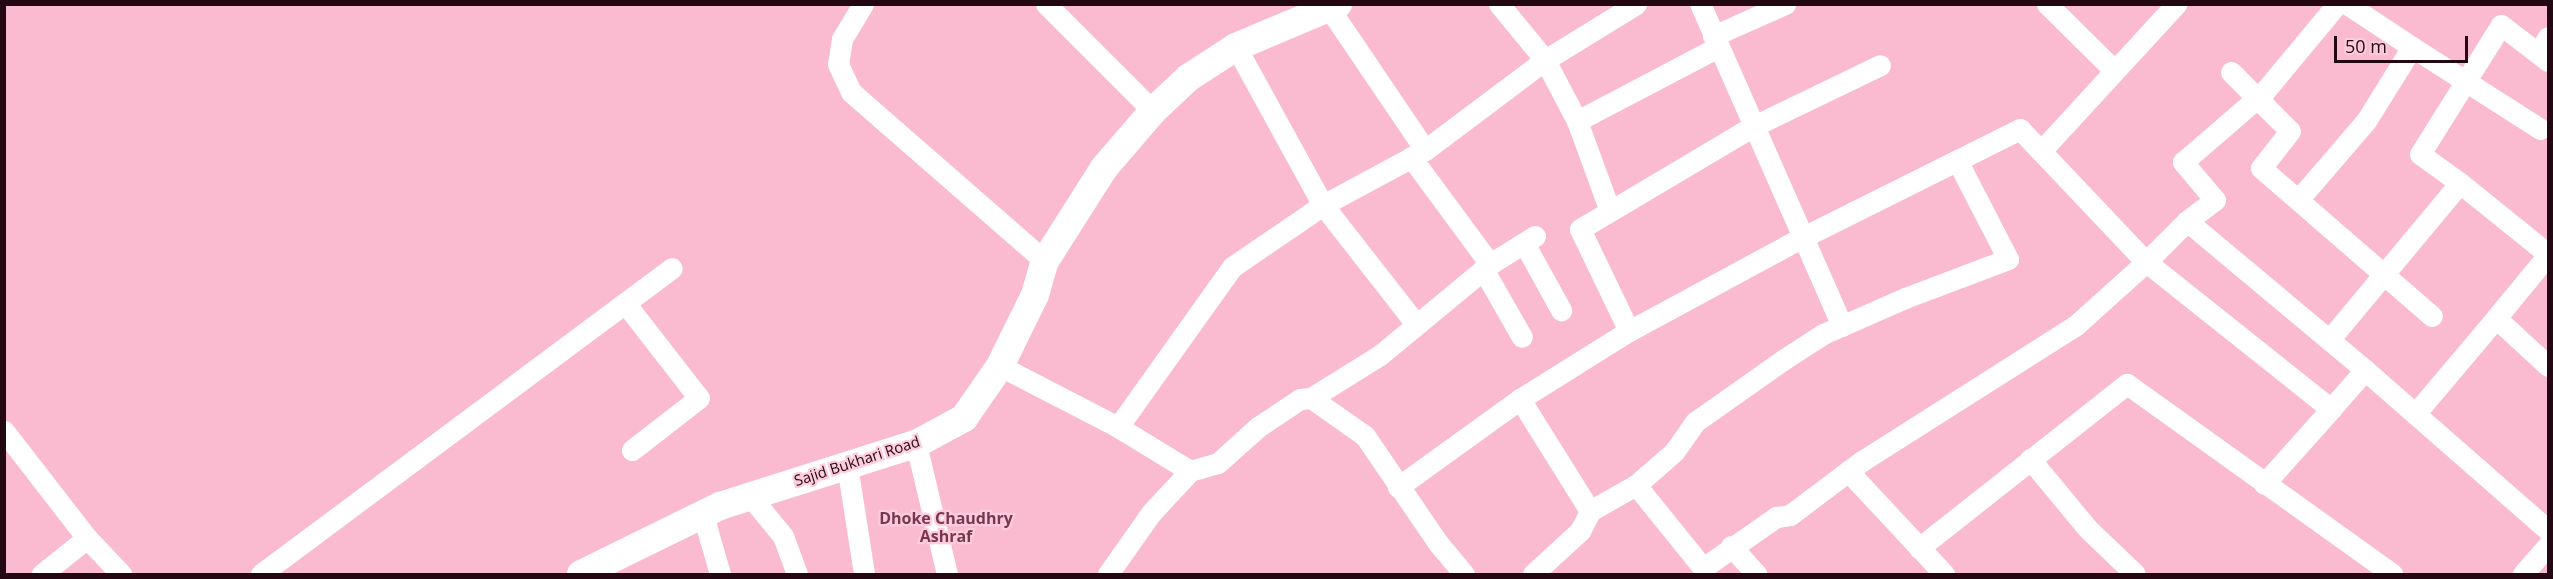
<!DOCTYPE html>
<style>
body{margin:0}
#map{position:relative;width:2553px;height:579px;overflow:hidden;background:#fabacf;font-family:"Open Sans",sans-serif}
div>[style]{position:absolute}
.street>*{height:21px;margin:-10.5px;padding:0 10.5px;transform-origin:10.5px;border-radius:10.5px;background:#fff}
.secondary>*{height:28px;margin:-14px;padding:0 14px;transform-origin:14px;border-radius:14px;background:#fff}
span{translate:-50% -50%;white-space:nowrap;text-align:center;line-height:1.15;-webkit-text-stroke:4.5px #feccdc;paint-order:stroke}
.street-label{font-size:15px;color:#230813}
.neighbourhood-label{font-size:16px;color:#7a3651;font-weight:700}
.frame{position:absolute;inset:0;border:6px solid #230813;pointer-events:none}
.scale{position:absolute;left:2334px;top:36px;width:134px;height:27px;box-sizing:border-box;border:3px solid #230813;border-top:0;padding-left:8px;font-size:18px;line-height:21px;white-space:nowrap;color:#230813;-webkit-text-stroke:4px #feccdc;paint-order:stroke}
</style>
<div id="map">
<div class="street">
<div style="left:863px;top:4px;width:41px;rotate:121deg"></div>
<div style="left:842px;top:39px;width:25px;rotate:99deg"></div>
<div style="left:838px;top:64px;width:31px;rotate:65deg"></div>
<div style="left:851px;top:92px;width:257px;rotate:41.1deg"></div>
<div style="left:1046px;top:4px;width:151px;rotate:45deg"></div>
<div style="left:1499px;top:4px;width:72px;rotate:50.6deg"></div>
<div style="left:1545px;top:60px;width:69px;rotate:62.3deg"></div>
<div style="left:1577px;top:121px;width:96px;rotate:69.9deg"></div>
<div style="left:2047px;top:4px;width:95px;rotate:44.6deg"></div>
<div style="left:1329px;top:8px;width:171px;rotate:55.9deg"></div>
<div style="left:1425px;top:150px;width:150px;rotate:-36.9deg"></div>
<div style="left:1545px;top:60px;width:107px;rotate:-31.6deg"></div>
<div style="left:1713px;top:36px;width:79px;rotate:-24deg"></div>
<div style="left:1236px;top:47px;width:180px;rotate:61.2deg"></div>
<div style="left:1323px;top:205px;width:151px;rotate:52deg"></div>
<div style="left:2412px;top:47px;width:152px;rotate:32.6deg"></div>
<div style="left:2539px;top:53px;width:18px;rotate:-61deg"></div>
<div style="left:2231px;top:72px;width:83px;rotate:45deg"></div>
<div style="left:2290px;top:131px;width:47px;rotate:128.1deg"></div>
<div style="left:2261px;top:168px;width:226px;rotate:40.9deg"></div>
<div style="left:1577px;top:121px;width:159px;rotate:-27.7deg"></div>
<div style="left:2041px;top:151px;width:200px;rotate:-47.4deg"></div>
<div style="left:1411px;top:157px;width:133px;rotate:53.6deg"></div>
<div style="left:2460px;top:183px;width:49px;rotate:-144.1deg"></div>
<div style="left:2420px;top:154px;width:152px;rotate:-57.9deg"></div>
<div style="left:2501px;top:25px;width:59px;rotate:37.5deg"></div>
<div style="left:2298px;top:200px;width:104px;rotate:-49.3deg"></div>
<div style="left:2366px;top:121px;width:87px;rotate:-58.1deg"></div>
<div style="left:2412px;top:47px;width:78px;rotate:-146.5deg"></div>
<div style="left:2187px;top:221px;width:35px;rotate:-37deg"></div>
<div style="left:2215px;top:200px;width:50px;rotate:-130.1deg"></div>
<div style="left:2183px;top:162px;width:107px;rotate:-40.8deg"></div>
<div style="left:2264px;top:92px;width:114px;rotate:-50.3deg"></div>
<div style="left:1524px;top:243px;width:77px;rotate:61.1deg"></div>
<div style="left:1483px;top:269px;width:78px;rotate:60.2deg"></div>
<div style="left:625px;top:303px;width:120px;rotate:52.1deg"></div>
<div style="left:699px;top:398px;width:85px;rotate:142.2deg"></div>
<div style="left:2496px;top:318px;width:82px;rotate:-50.5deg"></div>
<div style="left:1629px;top:331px;width:113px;rotate:-115.7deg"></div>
<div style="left:1580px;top:229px;width:200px;rotate:-30.7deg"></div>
<div style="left:1752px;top:127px;width:142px;rotate:-25.8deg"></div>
<div style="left:2329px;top:340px;width:204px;rotate:-50.2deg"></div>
<div style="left:2460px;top:183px;width:113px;rotate:38.9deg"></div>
<div style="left:1000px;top:366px;width:133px;rotate:27.3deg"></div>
<div style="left:1118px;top:427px;width:84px;rotate:31.4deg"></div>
<div style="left:1190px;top:471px;width:29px;rotate:-16deg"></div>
<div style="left:1218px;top:463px;width:54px;rotate:-42deg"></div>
<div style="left:1258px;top:427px;width:50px;rotate:-33.7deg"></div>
<div style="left:1300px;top:399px;width:11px;rotate:-5deg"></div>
<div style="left:1311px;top:398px;width:66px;rotate:35.1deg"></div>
<div style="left:1365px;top:436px;width:130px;rotate:55.7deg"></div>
<div style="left:1438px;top:543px;width:40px;rotate:50deg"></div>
<div style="left:2365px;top:370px;width:243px;rotate:41.2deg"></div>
<div style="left:1311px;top:398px;width:81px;rotate:-31.9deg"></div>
<div style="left:1380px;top:355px;width:143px;rotate:-39.6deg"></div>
<div style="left:1490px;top:264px;width:53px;rotate:-31.9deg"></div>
<div style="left:1520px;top:399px;width:132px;rotate:58deg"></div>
<div style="left:2415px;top:414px;width:126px;rotate:-49.8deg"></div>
<div style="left:2496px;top:318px;width:71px;rotate:42.7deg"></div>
<div style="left:1118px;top:427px;width:196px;rotate:-54.5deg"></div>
<div style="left:1232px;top:267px;width:110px;rotate:-34.3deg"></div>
<div style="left:1323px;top:205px;width:116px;rotate:-28.3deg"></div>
<div style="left:4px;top:431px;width:135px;rotate:52.2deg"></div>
<div style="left:87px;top:538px;width:58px;rotate:141.3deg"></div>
<div style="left:916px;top:444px;width:134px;rotate:76.6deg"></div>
<div style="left:2030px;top:459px;width:89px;rotate:50.4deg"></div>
<div style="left:2087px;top:528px;width:66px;rotate:43.8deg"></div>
<div style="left:847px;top:465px;width:110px;rotate:81.1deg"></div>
<div style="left:1848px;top:471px;width:141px;rotate:47deg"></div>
<div style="left:2264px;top:484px;width:101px;rotate:-48.2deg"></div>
<div style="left:1636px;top:485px;width:107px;rotate:51.1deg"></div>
<div style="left:1703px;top:568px;width:89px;rotate:-34.9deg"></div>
<div style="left:1776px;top:517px;width:14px;rotate:-8deg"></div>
<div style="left:1790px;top:515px;width:90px;rotate:-36.9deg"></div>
<div style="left:1862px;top:461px;width:252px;rotate:-32.4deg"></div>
<div style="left:2075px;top:326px;width:96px;rotate:-42deg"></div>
<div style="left:2146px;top:262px;width:58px;rotate:-45deg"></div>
<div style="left:2187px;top:221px;width:232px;rotate:39.9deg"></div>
<div style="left:2365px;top:370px;width:52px;rotate:131.1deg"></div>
<div style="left:2331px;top:409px;width:236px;rotate:-141.5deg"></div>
<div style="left:2146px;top:262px;width:183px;rotate:-133.5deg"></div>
<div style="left:2020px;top:129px;width:242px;rotate:153.5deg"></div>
<div style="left:1803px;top:237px;width:255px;rotate:-113.8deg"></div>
<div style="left:1398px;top:487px;width:150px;rotate:-35.8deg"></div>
<div style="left:1520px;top:399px;width:128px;rotate:-32deg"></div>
<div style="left:1629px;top:331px;width:198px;rotate:-28.4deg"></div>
<div style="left:1803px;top:237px;width:97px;rotate:66.3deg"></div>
<div style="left:750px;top:496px;width:52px;rotate:50.5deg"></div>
<div style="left:783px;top:536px;width:40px;rotate:69.8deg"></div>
<div style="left:703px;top:515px;width:61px;rotate:73.9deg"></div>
<div style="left:87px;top:538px;width:50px;rotate:46.6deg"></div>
<div style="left:1731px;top:546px;width:38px;rotate:48deg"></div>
<div style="left:1919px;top:548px;width:265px;rotate:-38.3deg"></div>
<div style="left:2127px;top:384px;width:326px;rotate:35.6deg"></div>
<div style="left:261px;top:574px;width:512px;rotate:-36.67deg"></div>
<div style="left:1108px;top:574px;width:75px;rotate:-54.8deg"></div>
<div style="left:1151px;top:513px;width:57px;rotate:-47.1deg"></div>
<div style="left:1533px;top:574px;width:64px;rotate:-42.5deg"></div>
<div style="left:1580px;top:531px;width:22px;rotate:-63deg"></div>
<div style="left:1590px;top:511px;width:53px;rotate:-29.5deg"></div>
<div style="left:1636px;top:485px;width:50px;rotate:-41deg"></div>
<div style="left:1674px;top:452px;width:37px;rotate:-55deg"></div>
<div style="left:1695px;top:422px;width:108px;rotate:-35.2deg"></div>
<div style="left:1783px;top:360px;width:48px;rotate:-33deg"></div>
<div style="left:1823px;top:334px;width:90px;rotate:-23.7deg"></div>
<div style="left:1905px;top:298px;width:110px;rotate:-20.7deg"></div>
<div style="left:2008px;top:259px;width:111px;rotate:-117.3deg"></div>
<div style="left:2523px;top:574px;width:38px;rotate:-49deg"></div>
</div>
<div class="secondary">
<div style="left:581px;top:574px;width:155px;rotate:-26.1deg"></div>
<div style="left:720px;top:506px;width:206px;rotate:-17.6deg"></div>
<div style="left:916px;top:444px;width:55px;rotate:-28.4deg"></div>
<div style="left:964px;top:418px;width:63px;rotate:-55.3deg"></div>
<div style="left:1000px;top:366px;width:79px;rotate:-63.8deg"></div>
<div style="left:1035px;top:295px;width:35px;rotate:-74deg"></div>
<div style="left:1045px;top:261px;width:110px;rotate:-57.6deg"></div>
<div style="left:1104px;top:168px;width:75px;rotate:-49.3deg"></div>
<div style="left:1153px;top:111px;width:48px;rotate:-43.3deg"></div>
<div style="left:1188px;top:78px;width:57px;rotate:-32.9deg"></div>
<div style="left:1236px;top:47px;width:111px;rotate:-22.9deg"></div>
</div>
<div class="street-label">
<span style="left:857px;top:461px;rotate:-18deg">Sajid Bukhari Road</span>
</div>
<div class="neighbourhood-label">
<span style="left:946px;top:527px">Dhoke Chaudhry<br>Ashraf</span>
</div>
<div class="frame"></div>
<div class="scale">50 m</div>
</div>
